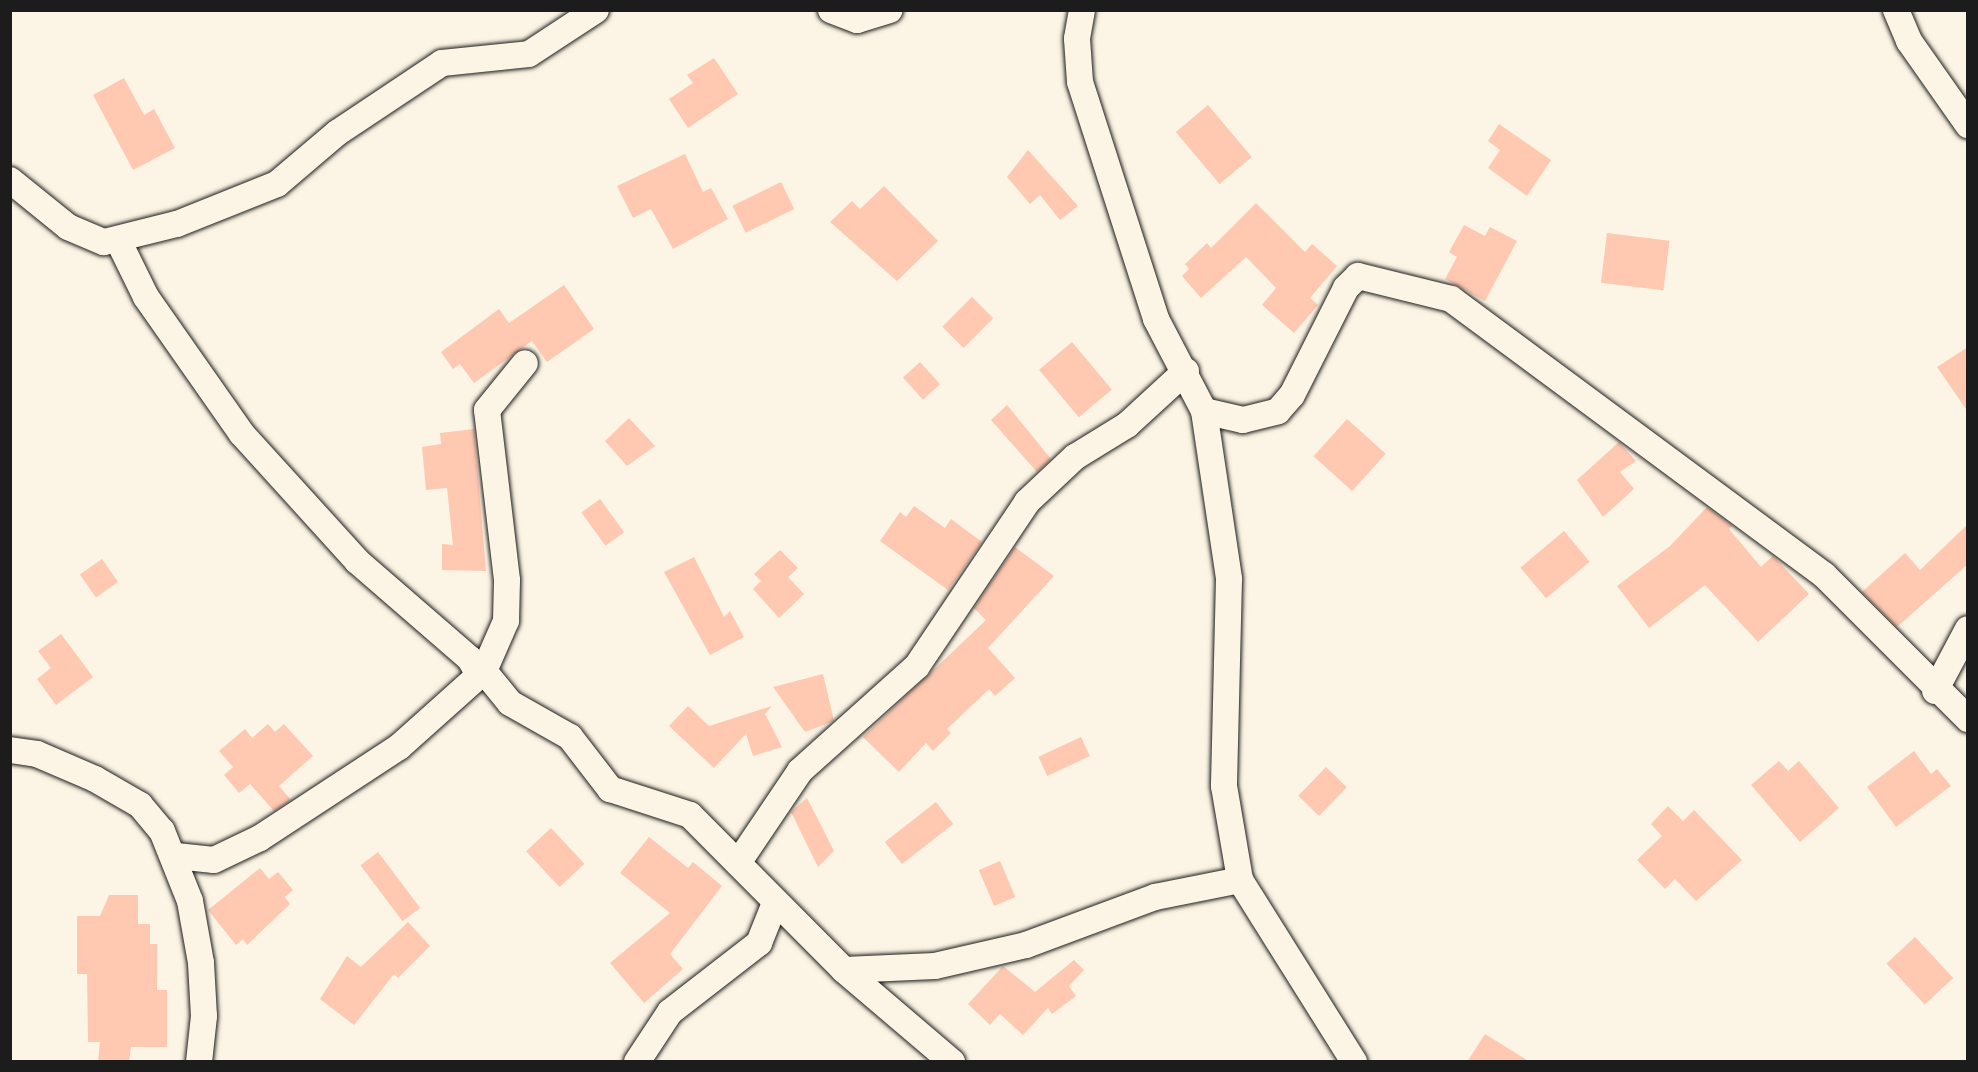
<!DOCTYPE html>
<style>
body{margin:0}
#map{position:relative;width:1978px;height:1072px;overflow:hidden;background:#fcf5e5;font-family:Dekko,sans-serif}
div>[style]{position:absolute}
.building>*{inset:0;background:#ffc8b0;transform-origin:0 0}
.roads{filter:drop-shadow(0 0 2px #1c1c1c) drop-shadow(0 0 2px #1c1c1c)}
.street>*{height:26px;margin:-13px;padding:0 13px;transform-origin:13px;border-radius:13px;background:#fcf5e5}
span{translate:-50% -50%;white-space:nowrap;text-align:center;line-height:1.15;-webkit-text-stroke:4.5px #fcf5e5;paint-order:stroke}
.frame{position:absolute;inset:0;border:12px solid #1c1c1c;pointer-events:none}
</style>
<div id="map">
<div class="building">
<div style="clip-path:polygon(714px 58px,738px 94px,688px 128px,669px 99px,693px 83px,687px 75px)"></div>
<div style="clip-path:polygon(124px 78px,144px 115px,154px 109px,175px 148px,133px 170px,93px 95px)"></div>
<div style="left:1208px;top:105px;width:68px;height:42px;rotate:50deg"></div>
<div style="clip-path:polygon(1499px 124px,1551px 160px,1527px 196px,1488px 168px,1500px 150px,1488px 141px)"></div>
<div style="clip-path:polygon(1028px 150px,1078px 206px,1060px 220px,1040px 195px,1030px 204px,1007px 177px)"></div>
<div style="clip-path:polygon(685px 154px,703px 192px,711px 188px,728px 219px,673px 249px,651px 209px,633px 218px,617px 186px)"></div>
<div style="left:781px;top:182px;width:30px;height:54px;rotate:64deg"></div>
<div style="clip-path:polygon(884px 186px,938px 241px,897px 281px,830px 222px,852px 201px,860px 209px)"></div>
<div style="clip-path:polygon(1256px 203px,1305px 252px,1312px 244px,1337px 266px,1310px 298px,1318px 305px,1294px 333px,1262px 305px,1276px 288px,1246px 257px,1201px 298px,1182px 276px,1189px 269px,1185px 264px,1207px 243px,1211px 248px)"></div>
<div style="clip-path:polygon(1464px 225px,1485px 236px,1490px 227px,1517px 241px,1485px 301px,1445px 279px,1457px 257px,1449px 252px)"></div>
<div style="left:1607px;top:233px;width:63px;height:50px;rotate:7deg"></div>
<div style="clip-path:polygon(564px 285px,594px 329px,547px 362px,532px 341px,474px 383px,460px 364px,453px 369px,441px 352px,499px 309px,509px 323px)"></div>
<div style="left:972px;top:297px;width:30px;height:42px;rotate:45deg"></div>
<div style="left:1072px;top:342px;width:62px;height:43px;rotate:50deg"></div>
<div style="clip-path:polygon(1968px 347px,1968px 412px,1937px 367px)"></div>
<div style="left:920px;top:362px;width:30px;height:23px;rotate:48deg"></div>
<div style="clip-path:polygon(1007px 405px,1051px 459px,1037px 472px,991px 420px)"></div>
<div style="clip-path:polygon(629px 418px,655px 446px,627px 466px,605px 441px)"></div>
<div style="left:1347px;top:419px;width:52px;height:50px;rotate:42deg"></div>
<div style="clip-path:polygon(474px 429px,486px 571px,442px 570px,442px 544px,453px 545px,447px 488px,426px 490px,422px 447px,441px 444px,440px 433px)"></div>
<div style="clip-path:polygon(1619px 442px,1636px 461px,1620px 472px,1634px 489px,1603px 517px,1577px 480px)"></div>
<div style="left:600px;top:499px;width:41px;height:23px;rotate:54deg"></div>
<div style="clip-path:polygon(914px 506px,945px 528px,951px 519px,982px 542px,948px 590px,880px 541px,900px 512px,906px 517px)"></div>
<div style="clip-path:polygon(1707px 507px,1732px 526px,1729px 529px,1761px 567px,1773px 556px,1809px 594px,1758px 642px,1705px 585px,1649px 628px,1617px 586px,1670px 546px)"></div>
<div style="clip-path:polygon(1968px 524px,1968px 564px,1897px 627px,1862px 592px,1905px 553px,1920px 570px)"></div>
<div style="left:1564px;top:531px;width:40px;height:57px;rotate:50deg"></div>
<div style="clip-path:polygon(1015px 547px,1054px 576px,988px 648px,1015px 678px,995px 696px,989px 689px,947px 729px,951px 733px,933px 751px,926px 743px,899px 772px,863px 737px,986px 620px,974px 608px)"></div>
<div style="clip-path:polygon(780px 550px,798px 568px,788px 577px,804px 594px,779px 618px,753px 589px,761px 581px,754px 574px)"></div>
<div style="clip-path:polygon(694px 557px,724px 617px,730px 611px,744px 637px,710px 655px,664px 572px)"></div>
<div style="left:102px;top:559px;width:28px;height:27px;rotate:55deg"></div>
<div style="clip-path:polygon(61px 634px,93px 677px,56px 705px,37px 679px,51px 668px,38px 651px)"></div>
<div style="clip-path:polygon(823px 674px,834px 721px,805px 732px,773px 687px)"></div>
<div style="clip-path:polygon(688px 706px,709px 726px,772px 706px,765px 714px,782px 747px,753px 756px,746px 734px,714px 768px,669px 726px)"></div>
<div style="clip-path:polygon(268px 724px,275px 732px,284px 724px,313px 756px,279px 786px,291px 800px,274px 811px,250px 784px,239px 793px,224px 775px,233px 767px,219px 751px,245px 729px,252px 738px)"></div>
<div style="left:1081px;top:737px;width:21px;height:47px;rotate:65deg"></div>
<div style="clip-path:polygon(1914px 751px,1931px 774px,1937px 769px,1951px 786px,1896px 827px,1867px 787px)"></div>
<div style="clip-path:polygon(1779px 761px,1788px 771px,1799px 761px,1839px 808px,1800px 842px,1751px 785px)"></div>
<div style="left:1326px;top:767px;width:29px;height:40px;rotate:44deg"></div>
<div style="clip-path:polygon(807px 798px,834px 851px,818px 867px,791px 812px)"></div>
<div style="left:936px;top:802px;width:28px;height:65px;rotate:52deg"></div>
<div style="clip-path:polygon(1668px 806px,1683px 821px,1694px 810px,1742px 860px,1696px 901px,1675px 879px,1665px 889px,1637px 860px,1662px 836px,1651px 824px)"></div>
<div style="left:551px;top:828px;width:49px;height:34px;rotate:47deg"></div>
<div style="clip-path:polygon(649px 837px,688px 868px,693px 862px,722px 886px,670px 954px,683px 969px,644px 1003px,610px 963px,670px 913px,620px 873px)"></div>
<div style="left:378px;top:852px;width:70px;height:22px;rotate:53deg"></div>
<div style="left:1000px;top:861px;width:39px;height:23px;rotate:67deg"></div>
<div style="clip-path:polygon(260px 868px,269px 879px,278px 872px,293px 890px,285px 897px,290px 904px,247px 945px,243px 939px,236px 945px,208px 910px)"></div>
<div style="clip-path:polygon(109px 895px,138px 895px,138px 924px,150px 924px,150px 944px,157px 944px,157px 990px,167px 990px,167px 1047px,131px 1047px,129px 1062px,98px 1062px,100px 1042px,88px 1042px,87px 974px,77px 974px,77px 916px,100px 916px)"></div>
<div style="clip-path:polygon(408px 922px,430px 946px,398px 978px,394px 974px,354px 1025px,320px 999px,347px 956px,361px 967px)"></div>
<div style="left:1915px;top:937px;width:56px;height:39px;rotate:47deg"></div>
<div style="clip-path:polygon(1074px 960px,1084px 970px,1069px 986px,1076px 996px,1052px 1014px,1048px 1008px,1023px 1035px,1000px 1014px,990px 1025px,968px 1004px,1003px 966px,1035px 992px)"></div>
<div style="clip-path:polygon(1485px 1034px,1530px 1062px,1467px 1062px)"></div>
</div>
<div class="roads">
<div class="street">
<div style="left:831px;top:10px;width:28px;rotate:21deg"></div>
<div style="left:857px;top:20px;width:34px;rotate:-17deg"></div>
<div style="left:1082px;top:10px;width:29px;rotate:100deg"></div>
<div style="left:1077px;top:39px;width:43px;rotate:86deg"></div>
<div style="left:1080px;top:82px;width:249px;rotate:72.2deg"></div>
<div style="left:1156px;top:319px;width:104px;rotate:62.4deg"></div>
<div style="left:1204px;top:411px;width:170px;rotate:81.5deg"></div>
<div style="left:1229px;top:579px;width:207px;rotate:91.4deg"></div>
<div style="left:1224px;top:786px;width:95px;rotate:80.3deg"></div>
<div style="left:1240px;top:880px;width:215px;rotate:57.9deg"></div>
<div style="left:1896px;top:10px;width:34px;rotate:67deg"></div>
<div style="left:1909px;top:41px;width:103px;rotate:54.9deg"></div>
<div style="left:10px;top:180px;width:75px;rotate:39deg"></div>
<div style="left:68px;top:227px;width:39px;rotate:23deg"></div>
<div style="left:104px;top:242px;width:75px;rotate:-13.9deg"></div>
<div style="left:177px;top:224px;width:108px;rotate:-21.8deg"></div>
<div style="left:277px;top:184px;width:79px;rotate:-40.4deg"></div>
<div style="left:337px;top:133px;width:126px;rotate:-33.7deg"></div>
<div style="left:442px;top:63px;width:87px;rotate:-5.9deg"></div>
<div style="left:529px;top:54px;width:80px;rotate:-33.3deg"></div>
<div style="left:118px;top:240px;width:64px;rotate:63.8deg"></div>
<div style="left:146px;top:297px;width:167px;rotate:55deg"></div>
<div style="left:242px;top:434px;width:171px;rotate:47.8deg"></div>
<div style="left:357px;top:561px;width:150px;rotate:40.9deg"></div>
<div style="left:470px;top:659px;width:18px;rotate:61deg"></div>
<div style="left:1204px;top:411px;width:40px;rotate:13deg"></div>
<div style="left:1243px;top:420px;width:36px;rotate:-14deg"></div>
<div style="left:1278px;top:411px;width:21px;rotate:-49deg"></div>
<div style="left:1292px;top:395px;width:120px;rotate:-63.2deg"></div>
<div style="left:1346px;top:288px;width:17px;rotate:-45deg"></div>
<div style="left:1358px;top:276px;width:96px;rotate:13.9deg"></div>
<div style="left:1451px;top:299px;width:464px;rotate:36.5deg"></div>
<div style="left:1824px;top:575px;width:204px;rotate:45deg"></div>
<div style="left:484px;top:671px;width:41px;rotate:50.9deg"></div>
<div style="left:510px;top:703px;width:69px;rotate:29.5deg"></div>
<div style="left:570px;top:737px;width:66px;rotate:52.4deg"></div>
<div style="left:610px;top:789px;width:84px;rotate:18deg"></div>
<div style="left:690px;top:815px;width:218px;rotate:45.2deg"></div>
<div style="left:844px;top:970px;width:142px;rotate:40.4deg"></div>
<div style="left:1935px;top:691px;width:70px;rotate:-62deg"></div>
<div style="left:10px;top:750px;width:27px;rotate:8deg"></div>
<div style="left:37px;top:754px;width:63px;rotate:23.3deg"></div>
<div style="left:95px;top:779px;width:52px;rotate:30deg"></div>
<div style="left:140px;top:805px;width:34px;rotate:50deg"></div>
<div style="left:162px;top:831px;width:75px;rotate:68.2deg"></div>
<div style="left:190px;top:901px;width:63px;rotate:79.9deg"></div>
<div style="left:201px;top:963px;width:53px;rotate:86.8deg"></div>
<div style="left:204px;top:1016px;width:46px;rotate:96.2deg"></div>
<div style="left:176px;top:856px;width:38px;rotate:6deg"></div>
<div style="left:214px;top:860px;width:51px;rotate:-25.6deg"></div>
<div style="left:260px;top:838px;width:166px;rotate:-33.2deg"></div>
<div style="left:399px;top:747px;width:114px;rotate:-41.8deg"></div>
<div style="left:484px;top:671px;width:55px;rotate:-66.3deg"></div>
<div style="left:506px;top:621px;width:41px;rotate:-88.6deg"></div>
<div style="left:507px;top:580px;width:171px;rotate:-96.7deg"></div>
<div style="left:487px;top:410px;width:60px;rotate:-51deg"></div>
<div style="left:738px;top:863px;width:111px;rotate:-56deg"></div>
<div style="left:800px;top:771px;width:157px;rotate:-41.9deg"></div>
<div style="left:917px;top:666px;width:197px;rotate:-56.1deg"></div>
<div style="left:1027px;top:502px;width:66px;rotate:-43.2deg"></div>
<div style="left:1075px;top:457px;width:61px;rotate:-31.6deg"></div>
<div style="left:1127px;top:425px;width:80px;rotate:-42.5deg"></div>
<div style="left:844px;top:970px;width:91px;rotate:-2.5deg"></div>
<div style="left:935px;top:966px;width:93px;rotate:-13deg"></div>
<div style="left:1026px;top:945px;width:138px;rotate:-20.4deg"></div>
<div style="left:1155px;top:897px;width:87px;rotate:-11.3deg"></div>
<div style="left:637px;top:1062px;width:60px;rotate:-56.6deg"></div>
<div style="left:670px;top:1012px;width:113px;rotate:-37.8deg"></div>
<div style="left:759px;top:943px;width:43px;rotate:-68.2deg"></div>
</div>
</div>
<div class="frame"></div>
</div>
